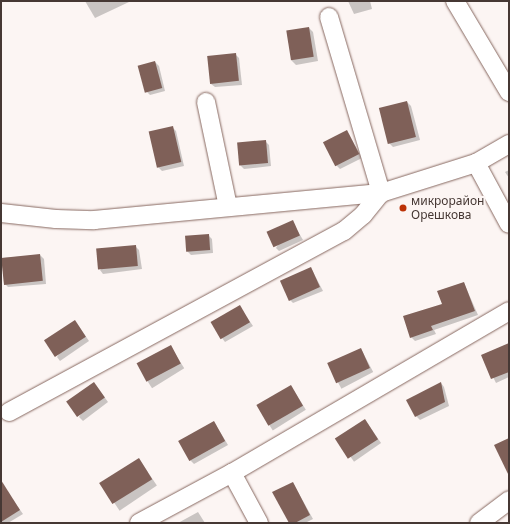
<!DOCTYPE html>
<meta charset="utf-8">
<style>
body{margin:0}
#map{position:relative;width:510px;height:524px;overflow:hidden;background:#fcf5f3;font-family:"Noto Sans",sans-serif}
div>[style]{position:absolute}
.shadow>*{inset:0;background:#0003;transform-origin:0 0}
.building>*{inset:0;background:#7f6058;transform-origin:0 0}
.roads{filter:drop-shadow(0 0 1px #876860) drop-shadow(0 0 1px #876860)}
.minor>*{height:18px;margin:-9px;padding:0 9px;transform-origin:9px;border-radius:9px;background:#fff}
.dots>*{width:11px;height:11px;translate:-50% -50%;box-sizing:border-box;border:2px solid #fcf5f3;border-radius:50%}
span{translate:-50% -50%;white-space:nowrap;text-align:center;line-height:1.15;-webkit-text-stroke:4px #fcf5f3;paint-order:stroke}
.poi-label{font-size:12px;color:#463834}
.left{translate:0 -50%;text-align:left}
.frame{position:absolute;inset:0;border:2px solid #463834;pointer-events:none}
</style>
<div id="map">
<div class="shadow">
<div style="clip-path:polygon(85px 1px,128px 1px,129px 2px,95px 18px)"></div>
<div style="clip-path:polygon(348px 1px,370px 1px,372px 9px,354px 14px)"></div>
<div style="clip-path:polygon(309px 28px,313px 32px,318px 61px,296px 65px,292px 61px,287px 32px)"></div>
<div style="clip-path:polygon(235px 54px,239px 58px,242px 85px,215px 87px,211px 84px)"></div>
<div style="clip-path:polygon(155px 62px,159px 66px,165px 91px,150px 95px,147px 92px)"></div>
<div style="clip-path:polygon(407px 102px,411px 106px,420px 140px,393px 147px,389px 143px)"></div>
<div style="clip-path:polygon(172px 127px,176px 131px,184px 166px,162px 171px,158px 167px)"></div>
<div style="clip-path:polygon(347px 131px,362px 158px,340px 169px,336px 165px)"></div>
<div style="clip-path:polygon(265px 141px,269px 145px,271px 166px,244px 169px,240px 165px,238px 144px)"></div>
<div style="clip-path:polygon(509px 170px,509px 178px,505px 172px)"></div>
<div style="clip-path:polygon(292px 221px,303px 240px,279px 251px,276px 248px)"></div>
<div style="clip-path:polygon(208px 235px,212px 239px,213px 253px,191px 255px,187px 251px)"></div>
<div style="clip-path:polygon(135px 246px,139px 250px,142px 269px,103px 274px,100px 270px)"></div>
<div style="clip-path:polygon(40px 255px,44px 259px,46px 284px,8px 287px,4px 283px,2px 258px)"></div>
<div style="clip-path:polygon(311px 268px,323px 291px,293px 303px,289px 299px)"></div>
<div style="clip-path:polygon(464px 283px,478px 315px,434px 330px,436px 334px,415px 341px,411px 337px)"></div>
<div style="clip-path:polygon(240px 307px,253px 326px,225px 342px,222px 338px)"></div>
<div style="clip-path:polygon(78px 325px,89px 341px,60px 361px,57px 357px)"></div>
<div style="clip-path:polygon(509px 344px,509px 377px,496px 383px,482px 355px)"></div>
<div style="left:171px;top:347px;width:25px;height:38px;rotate:58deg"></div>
<div style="left:361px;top:349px;width:26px;height:36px;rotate:62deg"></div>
<div style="clip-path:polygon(441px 383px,444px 387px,449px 406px,420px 420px,416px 416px)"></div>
<div style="left:291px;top:386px;width:28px;height:39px;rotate:58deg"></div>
<div style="clip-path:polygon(97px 387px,108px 402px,83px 421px,79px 417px)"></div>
<div style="left:365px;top:420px;width:28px;height:33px;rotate:55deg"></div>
<div style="clip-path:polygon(214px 422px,228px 445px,194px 464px,190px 460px)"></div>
<div style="left:139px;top:459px;width:32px;height:45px;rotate:56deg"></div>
<div style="clip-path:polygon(1px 483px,23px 514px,8px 523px,1px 523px)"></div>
<div style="clip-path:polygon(293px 483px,313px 519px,305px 523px,290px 523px)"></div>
<div style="clip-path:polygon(198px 512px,205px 523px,178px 523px)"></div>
</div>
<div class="building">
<div style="left:309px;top:27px;width:30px;height:23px;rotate:81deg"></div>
<div style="left:236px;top:53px;width:28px;height:29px;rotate:84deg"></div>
<div style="left:155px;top:61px;width:28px;height:18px;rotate:75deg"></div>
<div style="left:407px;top:101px;width:37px;height:29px;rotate:76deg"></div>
<div style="left:173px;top:126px;width:37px;height:25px;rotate:77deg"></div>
<div style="left:347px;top:130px;width:27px;height:27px;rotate:63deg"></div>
<div style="left:266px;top:140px;width:23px;height:29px;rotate:85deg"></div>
<div style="left:293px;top:220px;width:17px;height:29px;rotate:66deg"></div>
<div style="left:209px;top:234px;width:16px;height:24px;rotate:86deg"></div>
<div style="left:136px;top:245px;width:21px;height:40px;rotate:85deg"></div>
<div style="left:40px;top:254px;width:27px;height:39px;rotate:84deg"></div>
<div style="left:311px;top:267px;width:22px;height:34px;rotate:66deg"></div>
<div style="clip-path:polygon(464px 282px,475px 311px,431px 326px,433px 330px,410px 338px,403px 316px,442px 304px,437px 291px)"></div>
<div style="left:240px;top:305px;width:20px;height:34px;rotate:60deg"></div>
<div style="left:75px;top:320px;width:20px;height:37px;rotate:57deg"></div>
<div style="clip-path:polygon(509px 343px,509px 372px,491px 379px,481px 355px)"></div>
<div style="left:171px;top:345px;width:21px;height:39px;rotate:62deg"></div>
<div style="left:361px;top:348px;width:22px;height:37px;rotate:66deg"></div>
<div style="left:94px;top:382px;width:19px;height:34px;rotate:55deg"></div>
<div style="clip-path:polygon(441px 382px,445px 402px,415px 417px,406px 400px)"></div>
<div style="left:291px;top:385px;width:24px;height:40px;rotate:60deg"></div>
<div style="left:365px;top:419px;width:24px;height:36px;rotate:57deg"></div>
<div style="left:214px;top:421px;width:23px;height:41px;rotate:61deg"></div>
<div style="clip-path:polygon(509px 438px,509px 476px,494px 445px)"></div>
<div style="left:139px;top:458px;width:25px;height:47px;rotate:58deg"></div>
<div style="clip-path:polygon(1px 480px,20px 510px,1px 522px)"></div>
<div style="clip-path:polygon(293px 482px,310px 515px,295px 523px,289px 523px,272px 492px)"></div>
</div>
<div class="roads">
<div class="minor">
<div style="left:455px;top:1px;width:106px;rotate:59.3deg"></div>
<div style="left:329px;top:17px;width:184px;rotate:73.5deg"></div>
<div style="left:206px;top:102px;width:106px;rotate:78.1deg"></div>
<div style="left:476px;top:163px;width:69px;rotate:61.6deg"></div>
<div style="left:1px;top:213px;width:55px;rotate:6.2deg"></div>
<div style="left:56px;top:219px;width:38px;rotate:2deg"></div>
<div style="left:94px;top:220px;width:288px;rotate:-5.4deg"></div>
<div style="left:381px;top:193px;width:100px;rotate:-17.5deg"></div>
<div style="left:476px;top:163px;width:38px;rotate:-30deg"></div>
<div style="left:9px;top:412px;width:381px;rotate:-28.4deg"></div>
<div style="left:344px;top:231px;width:25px;rotate:-40deg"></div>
<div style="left:363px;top:215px;width:28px;rotate:-51deg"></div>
<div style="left:139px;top:523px;width:106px;rotate:-28.3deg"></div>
<div style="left:259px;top:523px;width:57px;rotate:-118.4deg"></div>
<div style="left:232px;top:473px;width:321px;rotate:-30.3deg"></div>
<div style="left:479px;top:523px;width:38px;rotate:-37deg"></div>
</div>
</div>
<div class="dots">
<div style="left:403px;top:208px;background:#bc3206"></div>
</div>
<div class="poi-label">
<span class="left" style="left:411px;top:208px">микрорайон<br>Орешкова</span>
</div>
<div class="frame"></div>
</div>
